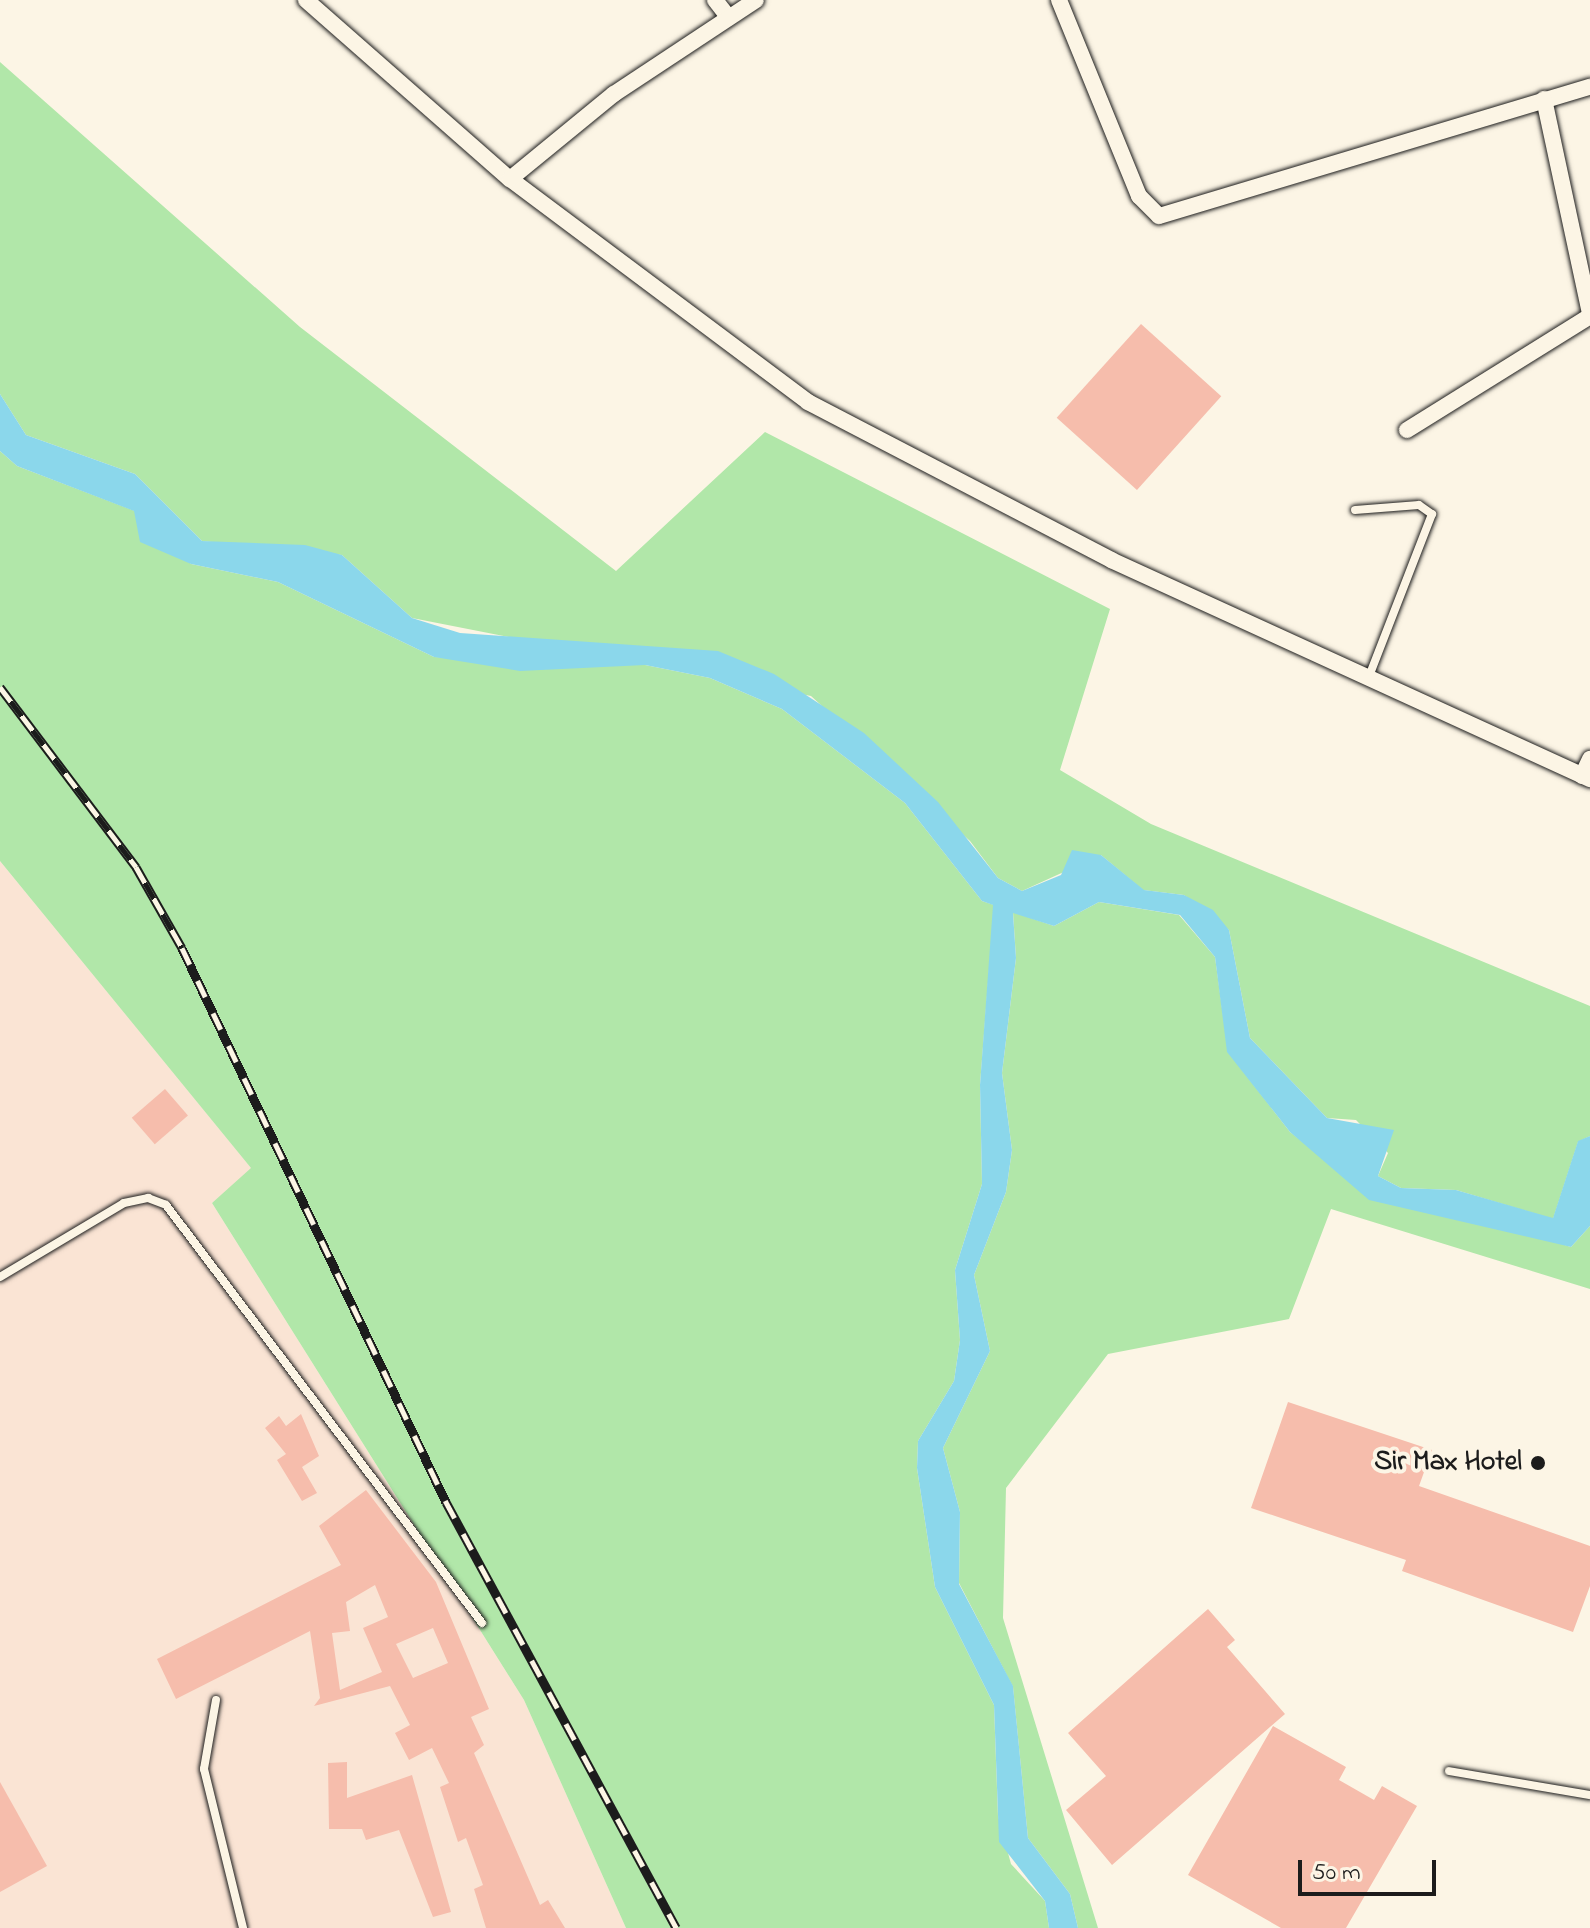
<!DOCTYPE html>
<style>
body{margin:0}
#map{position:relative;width:1590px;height:1928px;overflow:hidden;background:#fcf5e5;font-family:"Indie Flower",sans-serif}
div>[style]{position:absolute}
.built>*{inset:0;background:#fae4d4}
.green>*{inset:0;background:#b1e7a9}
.water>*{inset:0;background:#8bd7eb}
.building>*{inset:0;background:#f6bdac;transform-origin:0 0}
.roads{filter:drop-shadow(0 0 2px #1c1c1c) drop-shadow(0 0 2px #1c1c1c)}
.lane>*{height:8px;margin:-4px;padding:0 4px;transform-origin:4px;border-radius:4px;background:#fcf5e5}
.street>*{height:16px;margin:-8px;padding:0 8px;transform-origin:8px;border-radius:8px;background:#fcf5e5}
.rail>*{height:9px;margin-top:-4.5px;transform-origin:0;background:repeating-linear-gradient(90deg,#fcf5e5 0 18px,#1c1c1c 0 36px);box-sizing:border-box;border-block:2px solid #1c1c1c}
.dots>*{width:22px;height:22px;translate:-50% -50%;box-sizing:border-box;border:4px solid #fcf5e5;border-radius:50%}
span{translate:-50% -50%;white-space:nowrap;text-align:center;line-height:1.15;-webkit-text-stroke:8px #fcf5e5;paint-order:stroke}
.poi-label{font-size:28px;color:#1c1c1c;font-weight:700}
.right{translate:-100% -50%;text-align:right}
.scale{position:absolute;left:1298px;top:1860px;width:138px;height:36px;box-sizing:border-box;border:4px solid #1c1c1c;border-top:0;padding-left:10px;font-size:24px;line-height:28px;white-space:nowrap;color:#1c1c1c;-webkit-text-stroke:6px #fcf5e5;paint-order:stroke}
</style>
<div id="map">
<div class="built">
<div style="clip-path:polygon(0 861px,252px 1169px,212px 1203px,524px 1700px,626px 1928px,0 1928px)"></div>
</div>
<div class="green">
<div style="clip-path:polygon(0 62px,300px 327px,616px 571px,765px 432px,1110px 609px,1060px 770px,1151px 824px,1590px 1006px,1590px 1136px,1578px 1142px,1553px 1219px,1456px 1190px,1401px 1188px,1378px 1176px,1388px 1153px,1356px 1120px,1327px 1118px,1250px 1038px,1229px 930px,1184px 895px,1143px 890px,1101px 855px,1022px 891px,998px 878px,970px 841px,811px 696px,412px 618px,342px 555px,202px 541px,135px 474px,26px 435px,0 394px)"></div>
<div style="clip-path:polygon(0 451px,17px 466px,135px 511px,191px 564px,278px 582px,434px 657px,645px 665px,710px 678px,782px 709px,905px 803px,982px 901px,994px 905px,980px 1085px,982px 1184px,955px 1270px,960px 1340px,954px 1381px,918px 1441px,917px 1468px,935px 1587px,994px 1705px,998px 1816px,1011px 1864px,1045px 1901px,1049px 1928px,626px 1928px,524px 1700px,212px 1203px,251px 1168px,0 861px)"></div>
<div style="clip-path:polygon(1099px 902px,1179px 915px,1215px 957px,1228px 1052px,1290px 1132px,1350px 1179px,1571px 1247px,1590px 1226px,1590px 1289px,1331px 1209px,1289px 1319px,1108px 1354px,1006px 1488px,1003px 1618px,1098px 1928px,1078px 1928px,1070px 1894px,1028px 1838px,1013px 1687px,959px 1583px,960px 1512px,943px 1448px,990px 1351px,974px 1275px,1006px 1192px,1012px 1150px,1002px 1073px,1016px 958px,1013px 912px,1054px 926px)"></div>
</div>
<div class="water">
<div style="clip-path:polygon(0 394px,26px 435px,135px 474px,202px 541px,305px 545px,342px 555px,412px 618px,460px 633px,718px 651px,774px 674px,864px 733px,938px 802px,998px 878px,1022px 891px,1061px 875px,1072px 850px,1101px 855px,1144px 890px,1184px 895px,1213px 910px,1229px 930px,1250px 1038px,1327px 1118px,1394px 1130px,1378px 1176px,1401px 1188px,1456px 1190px,1553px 1218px,1578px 1141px,1590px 1136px,1590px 1226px,1571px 1247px,1369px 1200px,1290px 1132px,1227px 1052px,1215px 957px,1180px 915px,1099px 902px,1054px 926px,1013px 913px,1016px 958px,1002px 1073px,1012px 1150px,1006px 1192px,974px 1275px,990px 1351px,943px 1448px,960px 1512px,959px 1584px,1013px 1686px,1028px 1838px,1070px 1894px,1078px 1928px,1049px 1928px,1045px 1901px,999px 1842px,994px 1705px,935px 1587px,917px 1468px,918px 1441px,954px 1381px,960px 1340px,955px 1270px,982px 1184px,980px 1085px,993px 905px,982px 901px,905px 803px,782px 709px,710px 678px,645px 665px,520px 671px,434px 657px,278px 582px,191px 564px,140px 542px,134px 511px,17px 466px,0 451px)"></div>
</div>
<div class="building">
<div style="left:1141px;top:324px;width:108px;height:126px;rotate:42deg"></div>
<div style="left:165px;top:1089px;width:35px;height:44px;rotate:49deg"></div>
<div style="clip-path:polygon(1288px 1402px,1432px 1450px,1419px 1486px,1590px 1546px,1590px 1586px,1573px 1632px,1402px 1571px,1406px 1560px,1251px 1508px)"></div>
<div style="clip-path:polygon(301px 1414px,319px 1456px,302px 1467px,317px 1493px,302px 1501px,277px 1460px,286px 1454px,265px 1428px,279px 1416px,286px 1426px)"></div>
<div style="clip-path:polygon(evenodd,366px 1490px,436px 1582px,489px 1709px,471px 1717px,484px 1745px,474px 1753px,540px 1905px,548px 1900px,565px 1928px,486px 1928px,474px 1889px,483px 1885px,466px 1838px,458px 1842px,440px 1787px,449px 1783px,432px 1748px,409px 1760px,395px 1733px,410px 1725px,390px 1686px,314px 1706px,320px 1698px,310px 1631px,176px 1699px,157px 1659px,341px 1565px,319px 1526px,366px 1490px,375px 1585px,388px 1617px,363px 1628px,382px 1672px,340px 1690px,332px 1633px,350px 1631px,346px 1602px,375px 1585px,366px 1490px,433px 1628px,448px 1663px,413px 1678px,396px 1644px,433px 1628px)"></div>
<div style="clip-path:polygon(1208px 1609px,1235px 1640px,1227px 1647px,1285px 1714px,1112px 1865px,1066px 1810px,1106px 1776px,1068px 1733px)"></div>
<div style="clip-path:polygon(1273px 1726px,1346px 1767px,1339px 1780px,1374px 1800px,1382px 1786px,1417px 1806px,1346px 1928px,1281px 1928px,1188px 1875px)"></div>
<div style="clip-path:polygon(347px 1762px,347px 1798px,412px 1775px,451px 1912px,433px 1917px,399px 1830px,366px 1840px,362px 1829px,329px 1829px,328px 1763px)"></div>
<div style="clip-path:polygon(0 1782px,47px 1866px,0 1892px)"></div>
</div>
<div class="roads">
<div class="lane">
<div style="left:1355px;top:510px;width:64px;rotate:-4.5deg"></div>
<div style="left:1419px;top:505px;width:16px;rotate:35deg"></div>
<div style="left:1432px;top:514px;width:177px;rotate:111.2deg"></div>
<div style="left:0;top:1277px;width:144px;rotate:-30.8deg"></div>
<div style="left:124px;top:1203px;width:25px;rotate:-12deg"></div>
<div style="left:148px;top:1198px;width:19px;rotate:21deg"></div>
<div style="left:166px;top:1205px;width:524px;rotate:52.91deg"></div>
<div style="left:216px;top:1700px;width:70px;rotate:99.9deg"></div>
<div style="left:204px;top:1769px;width:164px;rotate:76.2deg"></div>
<div style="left:1449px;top:1771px;width:143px;rotate:9.7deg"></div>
</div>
<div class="street">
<div style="left:306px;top:0;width:271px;rotate:41.3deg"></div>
<div style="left:510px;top:179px;width:372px;rotate:36.8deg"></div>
<div style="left:808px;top:402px;width:342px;rotate:27.5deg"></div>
<div style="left:1111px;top:560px;width:527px;rotate:24.57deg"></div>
<div style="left:715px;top:0;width:18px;rotate:52deg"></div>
<div style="left:1059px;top:0;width:212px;rotate:67.8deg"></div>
<div style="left:1139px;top:196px;width:28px;rotate:45deg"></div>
<div style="left:1159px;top:216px;width:450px;rotate:-16.7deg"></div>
<div style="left:1544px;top:99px;width:220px;rotate:77.9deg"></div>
<div style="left:510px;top:179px;width:134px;rotate:-39.3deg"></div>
<div style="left:614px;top:94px;width:170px;rotate:-33.5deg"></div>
<div style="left:1407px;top:430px;width:216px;rotate:-31.9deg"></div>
<div style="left:1582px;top:776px;width:19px;rotate:-65deg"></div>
</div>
</div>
<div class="rail">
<div style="left:0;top:687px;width:226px;rotate:52.9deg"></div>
<div style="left:136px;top:867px;width:93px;rotate:60.4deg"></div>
<div style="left:182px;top:948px;width:614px;rotate:64.52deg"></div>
<div style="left:446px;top:1502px;width:484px;rotate:61.6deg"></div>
</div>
<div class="dots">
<div style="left:1538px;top:1463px;background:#1c1c1c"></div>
</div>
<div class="poi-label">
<span class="right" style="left:1522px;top:1463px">Sir Max Hotel</span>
</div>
<div class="scale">50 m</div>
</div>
